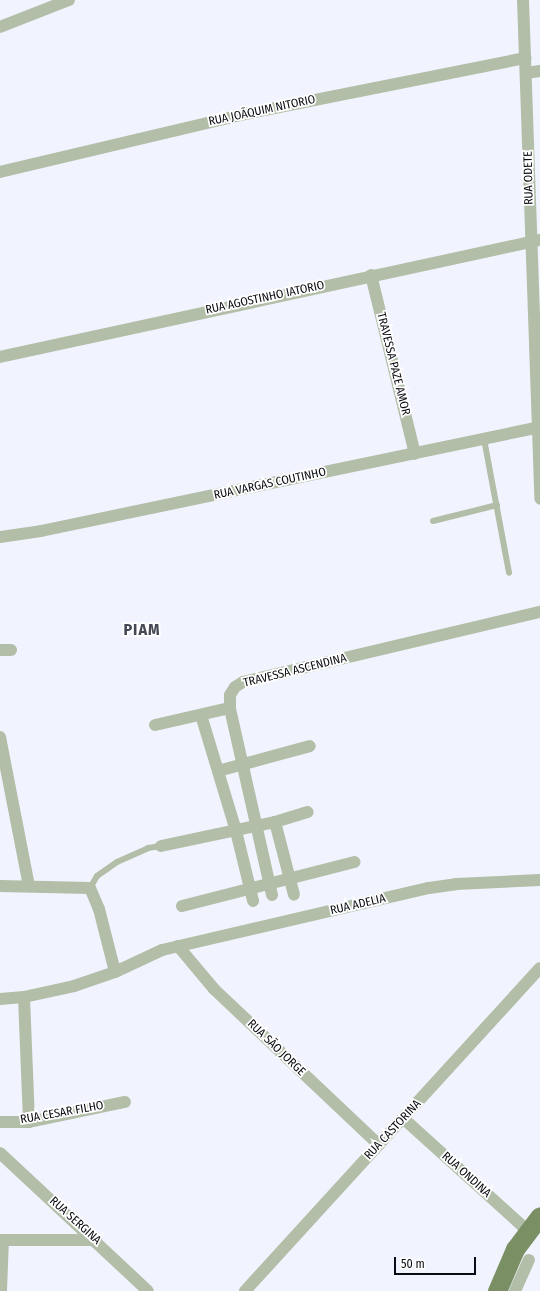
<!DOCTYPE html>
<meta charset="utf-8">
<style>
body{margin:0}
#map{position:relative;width:540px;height:1291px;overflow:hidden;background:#f1f4ff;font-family:"Fira Sans Condensed",sans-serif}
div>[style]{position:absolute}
.lane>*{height:6px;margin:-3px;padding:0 3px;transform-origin:3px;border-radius:3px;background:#b2bea7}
.street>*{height:12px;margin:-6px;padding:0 6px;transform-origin:6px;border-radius:6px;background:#b2bea7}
.primary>*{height:19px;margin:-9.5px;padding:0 9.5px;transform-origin:9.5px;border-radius:9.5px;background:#7b8f65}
span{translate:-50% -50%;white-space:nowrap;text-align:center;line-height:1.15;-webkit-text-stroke:3.5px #fff;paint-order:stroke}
.street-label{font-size:12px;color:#0a0b11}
.district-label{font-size:16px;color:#444855;font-weight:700;letter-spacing:1px}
.scale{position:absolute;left:394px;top:1257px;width:82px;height:18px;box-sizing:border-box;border:2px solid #0a0b11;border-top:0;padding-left:5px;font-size:12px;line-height:14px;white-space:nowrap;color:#0a0b11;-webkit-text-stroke:3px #fff;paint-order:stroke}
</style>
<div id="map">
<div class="lane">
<div style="left:484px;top:439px;width:136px;rotate:79.4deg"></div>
<div style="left:433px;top:521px;width:66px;rotate:-14deg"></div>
<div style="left:90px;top:888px;width:14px;rotate:-60deg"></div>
<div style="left:97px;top:876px;width:24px;rotate:-35deg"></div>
<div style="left:117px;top:862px;width:34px;rotate:-24deg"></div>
<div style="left:148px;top:848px;width:13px;rotate:-9deg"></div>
</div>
<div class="street">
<div style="left:523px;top:0;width:499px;rotate:88deg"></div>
<div style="left:0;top:27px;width:74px;rotate:-21.4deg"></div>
<div style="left:526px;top:73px;width:14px;rotate:-8deg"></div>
<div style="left:0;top:172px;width:252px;rotate:-13.3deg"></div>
<div style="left:245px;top:114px;width:286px;rotate:-11.3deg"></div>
<div style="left:371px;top:275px;width:184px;rotate:76.2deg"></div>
<div style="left:0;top:357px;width:553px;rotate:-12.23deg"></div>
<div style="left:0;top:537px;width:41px;rotate:-8.3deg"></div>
<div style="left:41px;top:531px;width:510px;rotate:-11.77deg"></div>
<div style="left:0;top:650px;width:11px"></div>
<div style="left:201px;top:715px;width:121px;rotate:73.2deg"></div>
<div style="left:236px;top:831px;width:72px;rotate:76.3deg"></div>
<div style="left:155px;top:725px;width:77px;rotate:-12.8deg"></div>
<div style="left:0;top:737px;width:152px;rotate:79deg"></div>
<div style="left:218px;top:771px;width:95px;rotate:-15.2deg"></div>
<div style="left:275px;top:822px;width:75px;rotate:75.4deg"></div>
<div style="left:161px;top:846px;width:116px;rotate:-11.9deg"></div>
<div style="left:275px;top:822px;width:34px;rotate:-17deg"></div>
<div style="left:0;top:886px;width:90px;rotate:1.3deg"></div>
<div style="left:90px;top:888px;width:23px;rotate:67deg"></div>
<div style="left:99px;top:909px;width:65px;rotate:75.7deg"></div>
<div style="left:272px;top:895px;width:192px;rotate:-102.7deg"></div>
<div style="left:230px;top:708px;width:13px;rotate:-90deg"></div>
<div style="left:230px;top:695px;width:9px;rotate:-58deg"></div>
<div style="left:235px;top:687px;width:9px;rotate:-32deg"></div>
<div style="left:243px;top:682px;width:305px;rotate:-13.3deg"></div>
<div style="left:182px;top:906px;width:178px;rotate:-14.3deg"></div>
<div style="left:178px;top:946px;width:56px;rotate:50.1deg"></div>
<div style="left:214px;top:989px;width:227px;rotate:43.4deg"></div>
<div style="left:24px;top:997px;width:125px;rotate:87.7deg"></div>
<div style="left:0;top:999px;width:24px;rotate:-5deg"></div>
<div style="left:24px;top:997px;width:51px;rotate:-12.4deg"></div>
<div style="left:74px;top:986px;width:43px;rotate:-18.9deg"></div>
<div style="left:115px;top:972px;width:52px;rotate:-25.1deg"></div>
<div style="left:162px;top:950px;width:274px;rotate:-13.1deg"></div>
<div style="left:429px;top:888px;width:27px;rotate:-8deg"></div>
<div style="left:456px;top:884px;width:84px;rotate:-2.7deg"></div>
<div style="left:404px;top:1119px;width:167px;rotate:42.1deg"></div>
<div style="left:0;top:1122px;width:29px"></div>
<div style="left:29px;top:1122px;width:98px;rotate:-11.8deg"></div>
<div style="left:0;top:1153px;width:202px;rotate:43deg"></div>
<div style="left:0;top:1240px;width:96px"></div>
<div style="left:1px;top:1291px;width:51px;rotate:-87.8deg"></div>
<div style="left:245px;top:1291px;width:437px;rotate:-47.6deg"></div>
<div style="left:515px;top:1291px;width:34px;rotate:-66deg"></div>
</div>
<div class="primary">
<div style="left:497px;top:1291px;width:46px;rotate:-66.8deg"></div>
<div style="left:515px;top:1249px;width:41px;rotate:-52.9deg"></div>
</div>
<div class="street-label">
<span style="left:262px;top:111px;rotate:-12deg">RUA JOÃQUIM NITORIO</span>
<span style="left:529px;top:178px;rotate:-91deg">RUA ODETE</span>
<span style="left:265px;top:298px;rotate:-12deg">RUA AGOSTINHO IATORIO</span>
<span style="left:393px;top:364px;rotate:76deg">TRAVESSA PAZE AMOR</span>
<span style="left:270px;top:484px;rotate:-12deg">RUA VARGAS COUTINHO</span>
<span style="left:295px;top:671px;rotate:-14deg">TRAVESSA ASCENDINA</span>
<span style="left:358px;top:905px;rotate:-13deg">RUA ADELIA</span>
<span style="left:276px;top:1048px;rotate:44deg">RUA SÃO JORGE</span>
<span style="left:62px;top:1113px;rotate:-10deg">RUA CESAR FILHO</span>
<span style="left:393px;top:1130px;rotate:-47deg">RUA CASTORINA</span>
<span style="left:466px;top:1175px;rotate:42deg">RUA ONDINA</span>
<span style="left:75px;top:1221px;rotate:42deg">RUA SERGINA</span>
</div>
<div class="district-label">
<span style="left:142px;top:630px">PIAM</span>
</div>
<div class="scale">50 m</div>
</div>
